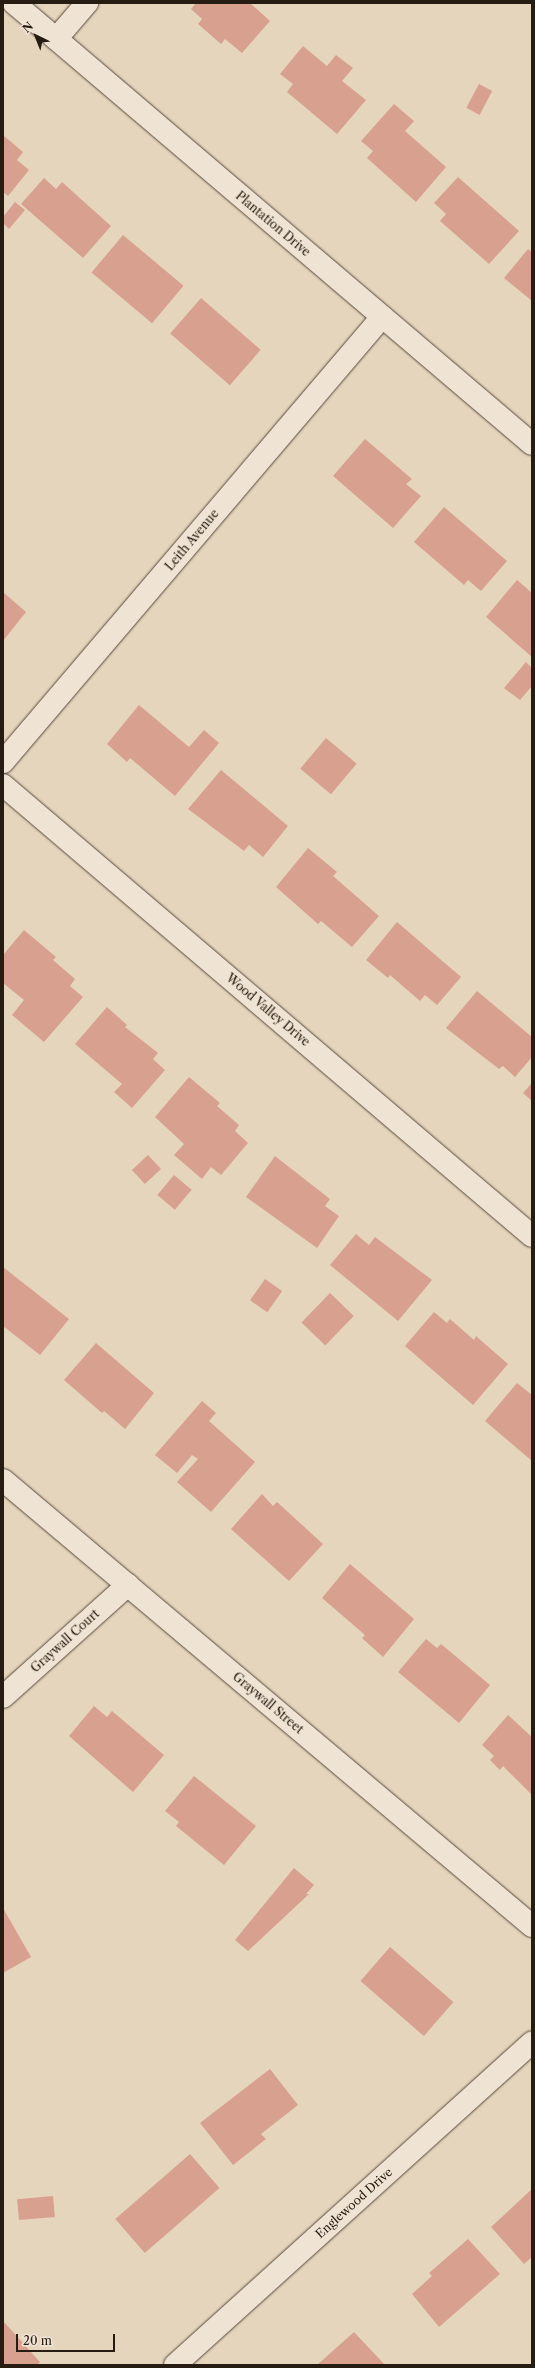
<!DOCTYPE html>
<style>
body{margin:0}
#map{position:relative;width:535px;height:2368px;overflow:hidden;background:#e6d5bd;font-family:"Libre Caslon Text",serif}
div>[style]{position:absolute}
.building>*{inset:0;background:#d8a08f;transform-origin:0 0}
.roads{filter:drop-shadow(0 0 1px #574a3c) drop-shadow(0 0 1px #574a3c)}
.minor>*{height:22px;margin:-11px;padding:0 11px;transform-origin:11px;border-radius:11px;background:#efe4d4}
span{translate:-50% -50%;white-space:nowrap;text-align:center;line-height:1.15;-webkit-text-stroke:4px #efe4d4;paint-order:stroke}
.street-label{font-size:12px;color:#271c11}
.frame{position:absolute;inset:0;border:4px solid #271c11;pointer-events:none}
.north{position:absolute;left:16px;top:16px;width:40px;height:40px;-webkit-text-stroke:3px #efe4d4;paint-order:stroke;rotate:317deg;font-size:11px;font-weight:700;line-height:16px;text-align:center;color:#271c11}
.north::after{content:'';display:block;margin:auto;width:14px;height:18px;background:#271c11;clip-path:polygon(50% 0,100% 100%,50% 72%,0 100%)}
.scale{position:absolute;left:16px;top:2334px;width:99px;height:18px;box-sizing:border-box;border:2px solid #271c11;border-top:0;padding-left:5px;font-size:12px;line-height:14px;white-space:nowrap;color:#271c11;-webkit-text-stroke:3px #efe4d4;paint-order:stroke}
</style>
<div id="map">
<div class="building">
<div style="clip-path:polygon(196px 3px,250px 3px,270px 21px,242px 53px,225px 39px,221px 44px,198px 24px,202px 19px,191px 9px)"></div>
<div style="clip-path:polygon(303px 46px,327px 66px,336px 55px,353px 68px,342px 81px,366px 100px,337px 134px,287px 92px,293px 84px,280px 74px)"></div>
<div style="left:479px;top:84px;width:15px;height:27px;rotate:28deg"></div>
<div style="clip-path:polygon(394px 104px,414px 121px,405px 131px,446px 167px,416px 202px,367px 158px,373px 151px,361px 141px)"></div>
<div style="clip-path:polygon(3px 135px,23px 152px,17px 160px,29px 170px,8px 196px,3px 192px)"></div>
<div style="clip-path:polygon(458px 177px,519px 231px,489px 264px,440px 221px,446px 214px,434px 203px)"></div>
<div style="clip-path:polygon(44px 178px,56px 189px,62px 182px,111px 226px,83px 258px,21px 204px)"></div>
<div style="clip-path:polygon(15px 202px,25px 210px,9px 229px,3px 223px,3px 217px)"></div>
<div style="left:123px;top:235px;width:79px;height:49px;rotate:40deg"></div>
<div style="clip-path:polygon(528px 249px,532px 252px,532px 301px,504px 278px)"></div>
<div style="left:201px;top:298px;width:79px;height:47px;rotate:41deg"></div>
<div style="clip-path:polygon(365px 439px,412px 479px,406px 484px,421px 496px,393px 528px,333px 476px)"></div>
<div style="clip-path:polygon(444px 507px,507px 561px,481px 591px,468px 580px,464px 585px,414px 542px)"></div>
<div style="clip-path:polygon(517px 580px,532px 593px,532px 657px,486px 617px)"></div>
<div style="clip-path:polygon(3px 592px,26px 612px,3px 641px)"></div>
<div style="clip-path:polygon(526px 662px,532px 668px,532px 686px,520px 700px,504px 688px)"></div>
<div style="clip-path:polygon(139px 705px,189px 747px,204px 730px,219px 743px,175px 796px,130px 758px,127px 762px,107px 744px)"></div>
<div style="left:326px;top:738px;width:40px;height:40px;rotate:40deg"></div>
<div style="clip-path:polygon(221px 770px,288px 826px,263px 857px,249px 845px,244px 851px,188px 809px)"></div>
<div style="clip-path:polygon(308px 848px,337px 872px,333px 876px,379px 916px,352px 947px,321px 921px,318px 924px,276px 887px)"></div>
<div style="clip-path:polygon(397px 922px,461px 977px,437px 1005px,425px 995px,420px 1001px,390px 975px,388px 978px,366px 960px)"></div>
<div style="clip-path:polygon(24px 930px,56px 957px,53px 960px,75px 979px,70px 986px,83px 997px,44px 1042px,12px 1015px,24px 1000px,3px 983px,3px 955px)"></div>
<div style="clip-path:polygon(477px 991px,532px 1037px,532px 1057px,515px 1077px,503px 1066px,499px 1069px,446px 1028px)"></div>
<div style="clip-path:polygon(107px 1007px,127px 1025px,125px 1027px,158px 1053px,153px 1059px,165px 1070px,132px 1108px,114px 1092px,122px 1084px,75px 1044px)"></div>
<div style="clip-path:polygon(189px 1077px,220px 1103px,217px 1106px,239px 1125px,235px 1131px,248px 1143px,221px 1175px,211px 1167px,202px 1179px,174px 1155px,184px 1144px,155px 1117px)"></div>
<div style="clip-path:polygon(532px 1083px,532px 1101px,523px 1093px)"></div>
<div style="left:148px;top:1155px;width:19px;height:22px;rotate:47deg"></div>
<div style="clip-path:polygon(275px 1156px,330px 1199px,325px 1206px,339px 1216px,317px 1248px,246px 1197px)"></div>
<div style="left:174px;top:1175px;width:23px;height:26px;rotate:40deg"></div>
<div style="clip-path:polygon(356px 1234px,369px 1245px,375px 1237px,432px 1280px,398px 1321px,330px 1265px)"></div>
<div style="clip-path:polygon(3px 1267px,69px 1319px,40px 1355px,3px 1326px)"></div>
<div style="left:265px;top:1279px;width:21px;height:26px;rotate:35deg"></div>
<div style="left:330px;top:1293px;width:33px;height:41px;rotate:44deg"></div>
<div style="clip-path:polygon(434px 1312px,447px 1323px,450px 1319px,474px 1340px,476px 1336px,508px 1364px,473px 1405px,405px 1346px)"></div>
<div style="clip-path:polygon(96px 1343px,154px 1393px,125px 1429px,104px 1411px,102px 1413px,64px 1380px)"></div>
<div style="clip-path:polygon(517px 1383px,532px 1395px,532px 1461px,485px 1421px)"></div>
<div style="clip-path:polygon(202px 1401px,216px 1413px,209px 1421px,255px 1462px,211px 1512px,177px 1482px,198px 1459px,192px 1455px,177px 1473px,155px 1455px)"></div>
<div style="clip-path:polygon(262px 1494px,273px 1506px,277px 1502px,323px 1544px,289px 1581px,231px 1529px)"></div>
<div style="clip-path:polygon(350px 1564px,414px 1619px,383px 1657px,362px 1638px,365px 1635px,322px 1598px)"></div>
<div style="clip-path:polygon(426px 1639px,437px 1648px,441px 1644px,490px 1685px,459px 1723px,398px 1672px)"></div>
<div style="clip-path:polygon(94px 1706px,107px 1717px,112px 1711px,164px 1755px,133px 1792px,69px 1736px)"></div>
<div style="clip-path:polygon(508px 1715px,532px 1737px,532px 1795px,503px 1766px,500px 1770px,490px 1760px,494px 1756px,482px 1745px)"></div>
<div style="clip-path:polygon(194px 1776px,256px 1826px,224px 1865px,176px 1826px,179px 1822px,165px 1811px)"></div>
<div style="clip-path:polygon(294px 1868px,314px 1885px,306px 1894px,309px 1894px,248px 1951px,235px 1940px)"></div>
<div style="clip-path:polygon(3px 1908px,31px 1957px,3px 1973px)"></div>
<div style="left:390px;top:1947px;width:84px;height:45px;rotate:41deg"></div>
<div style="clip-path:polygon(270px 2069px,298px 2105px,261px 2134px,266px 2139px,233px 2165px,200px 2123px)"></div>
<div style="left:190px;top:2154px;width:45px;height:99px;rotate:49deg"></div>
<div style="clip-path:polygon(532px 2189px,532px 2257px,524px 2264px,491px 2227px)"></div>
<div style="left:53px;top:2196px;width:21px;height:36px;rotate:85deg"></div>
<div style="clip-path:polygon(468px 2239px,500px 2274px,439px 2327px,412px 2294px,432px 2276px,429px 2273px)"></div>
<div style="clip-path:polygon(4px 2322px,40px 2362px,37px 2365px,3px 2365px)"></div>
<div style="clip-path:polygon(354px 2332px,385px 2365px,317px 2365px)"></div>
</div>
<div class="roads">
<div class="minor">
<div style="left:14px;top:3px;width:680px;rotate:40.41deg"></div>
<div style="left:56px;top:39px;width:48px;rotate:-49.3deg"></div>
<div style="left:3px;top:762px;width:585px;rotate:-49.58deg"></div>
<div style="left:3px;top:785px;width:695px;rotate:40.45deg"></div>
<div style="left:3px;top:1480px;width:692px;rotate:40.13deg"></div>
<div style="left:3px;top:1697px;width:168px;rotate:-41.9deg"></div>
<div style="left:175px;top:2365px;width:481px;rotate:-42.1deg"></div>
</div>
</div>
<div class="street-label">
<span style="left:273px;top:224px;rotate:40deg">Plantation Drive</span>
<span style="left:192px;top:540px;rotate:-50deg">Leith Avenue</span>
<span style="left:268px;top:1010px;rotate:40deg">Wood Valley Drive</span>
<span style="left:65px;top:1641px;rotate:-42deg">Graywall Court</span>
<span style="left:268px;top:1703px;rotate:40deg">Graywall Street</span>
<span style="left:354px;top:2203px;rotate:-42deg">Englewood Drive</span>
</div>
<div class="frame"></div>
<div class="north">N</div>
<div class="scale">20 m</div>
</div>
